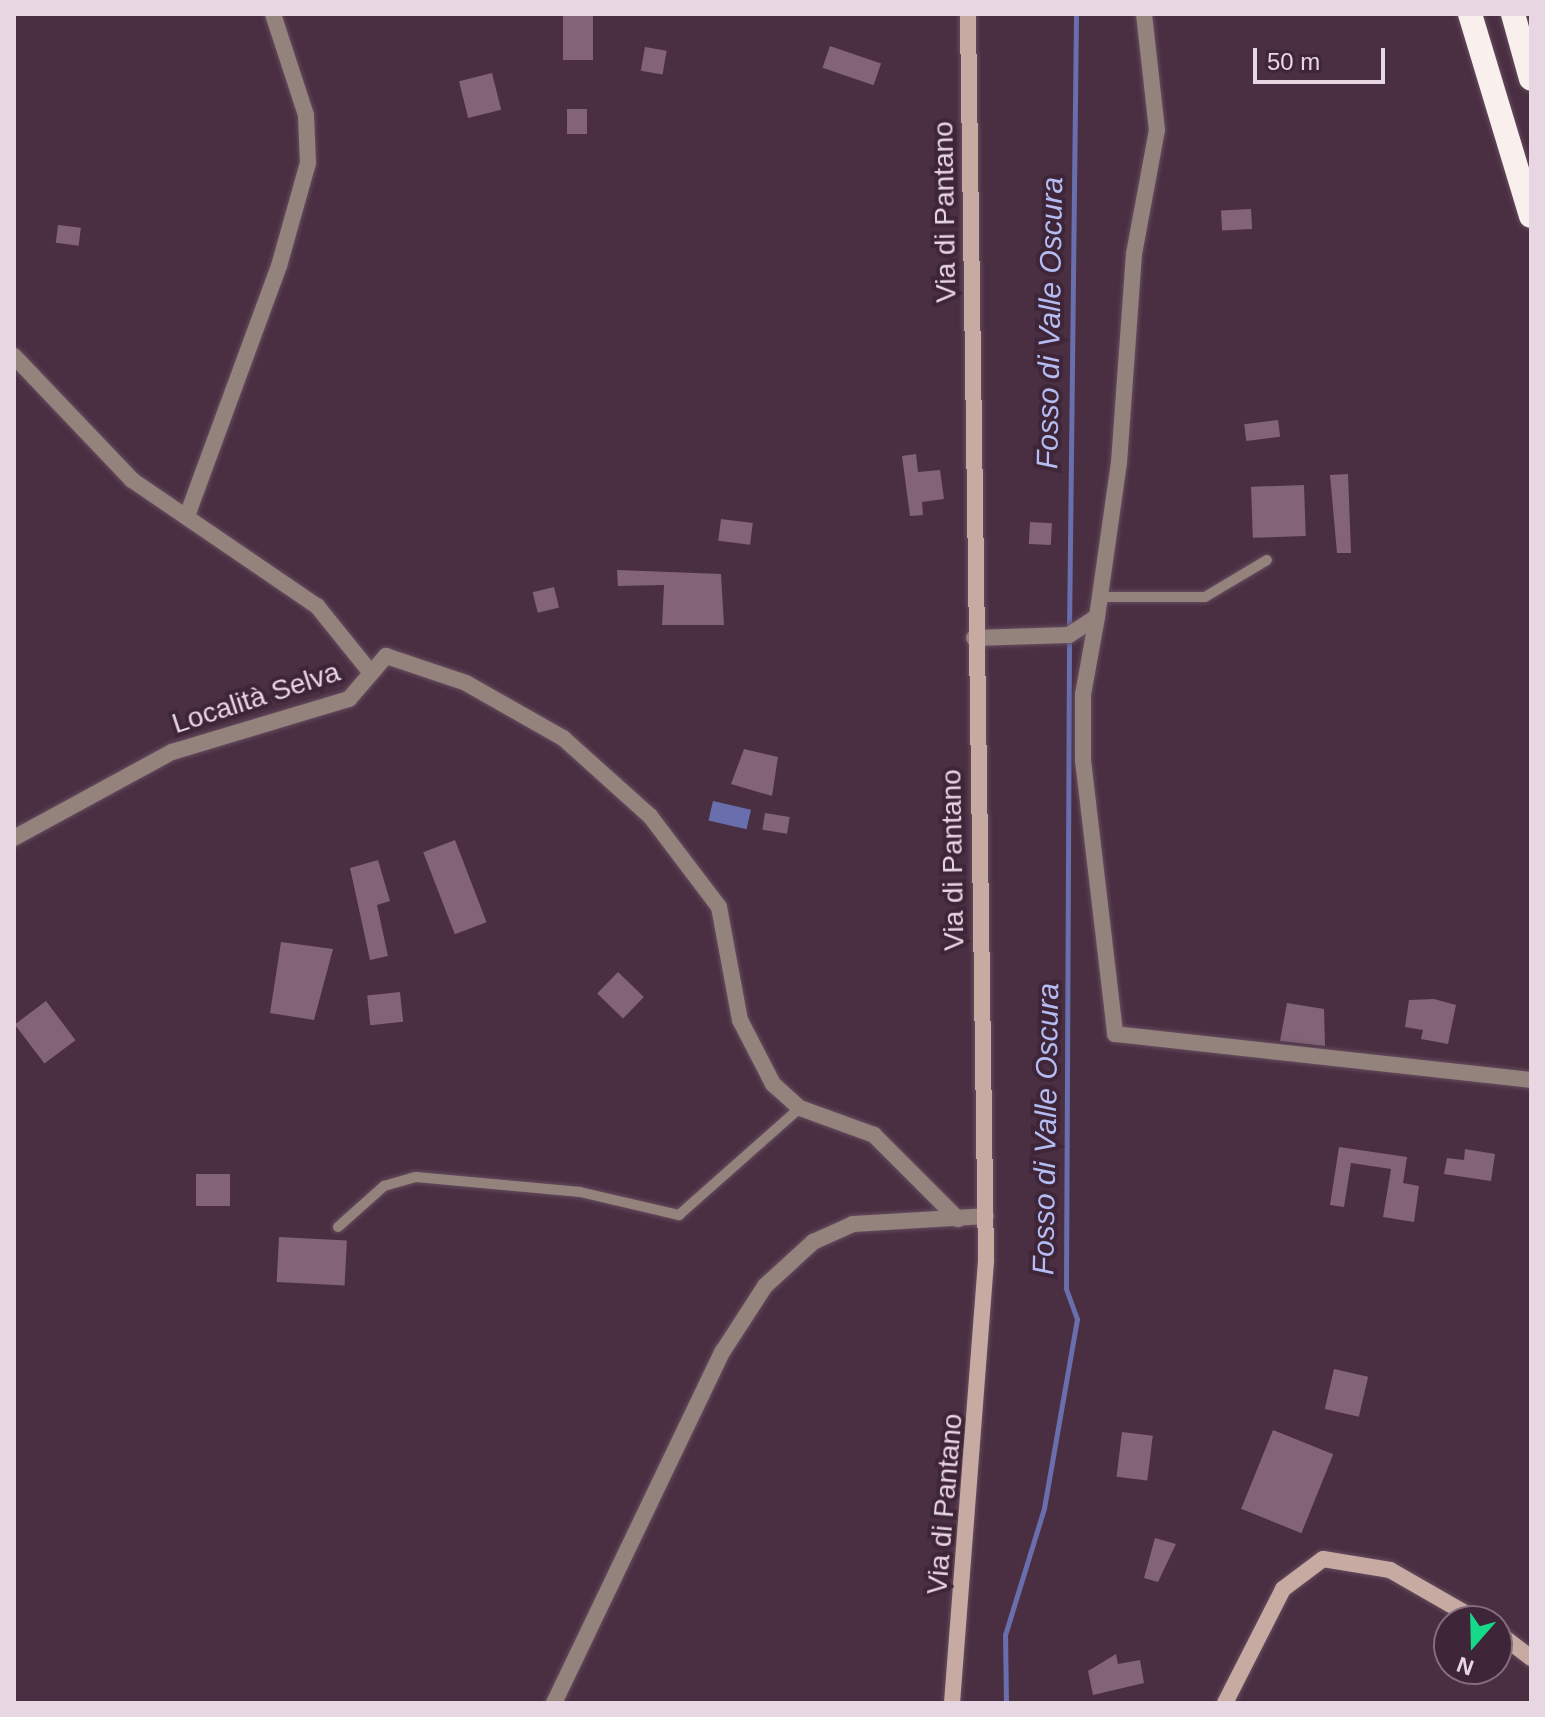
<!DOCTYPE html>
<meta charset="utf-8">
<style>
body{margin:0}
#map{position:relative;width:1545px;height:1717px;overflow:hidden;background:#4a2f42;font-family:Arial,sans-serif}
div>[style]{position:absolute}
.water>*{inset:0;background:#686fac;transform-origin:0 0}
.stream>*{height:5px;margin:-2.5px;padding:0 2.5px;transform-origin:2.5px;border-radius:2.5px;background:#686fac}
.building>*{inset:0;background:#826378;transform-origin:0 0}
.roads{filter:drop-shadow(0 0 2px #664d5f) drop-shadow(0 0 2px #664d5f)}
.lane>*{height:10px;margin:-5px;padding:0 5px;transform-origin:5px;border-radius:5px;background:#94827d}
.street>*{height:16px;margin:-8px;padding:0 8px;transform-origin:8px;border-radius:8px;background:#94827d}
.secondary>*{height:16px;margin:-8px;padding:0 8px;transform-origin:8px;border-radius:8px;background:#c7aba3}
.highway>*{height:24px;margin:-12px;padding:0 12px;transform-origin:12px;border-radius:12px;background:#f9f0ed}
span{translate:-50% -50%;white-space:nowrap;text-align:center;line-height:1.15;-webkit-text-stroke:8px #3f2538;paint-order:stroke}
.street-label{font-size:28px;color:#e8d6e2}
.water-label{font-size:30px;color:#b4bcf1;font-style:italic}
.frame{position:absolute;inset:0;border:16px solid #e8d6e2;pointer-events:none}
.north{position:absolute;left:1433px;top:1605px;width:80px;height:80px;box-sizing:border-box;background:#3f2538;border:2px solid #836c7c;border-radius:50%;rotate:200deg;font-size:22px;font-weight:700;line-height:32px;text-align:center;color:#e8d6e2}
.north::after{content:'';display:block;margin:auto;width:28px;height:36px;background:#16d989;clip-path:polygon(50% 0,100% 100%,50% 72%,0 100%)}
.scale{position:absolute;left:1253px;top:48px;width:132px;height:36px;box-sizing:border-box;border:4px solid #e8d6e2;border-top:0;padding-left:10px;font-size:24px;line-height:28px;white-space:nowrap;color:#e8d6e2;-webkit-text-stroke:6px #3f2538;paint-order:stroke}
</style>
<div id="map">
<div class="water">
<div style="left:713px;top:801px;width:39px;height:20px;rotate:13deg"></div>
</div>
<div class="stream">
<div style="left:1069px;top:632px;width:618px;rotate:-89.35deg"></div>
<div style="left:1006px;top:1703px;width:68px;rotate:-90.8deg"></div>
<div style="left:1005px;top:1635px;width:133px;rotate:-72.9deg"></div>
<div style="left:1044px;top:1508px;width:192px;rotate:-80.1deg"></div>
<div style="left:1077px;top:1319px;width:33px;rotate:-110deg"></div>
<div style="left:1066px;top:1288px;width:648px;rotate:-89.73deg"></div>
</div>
<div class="building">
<div style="left:563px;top:15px;width:30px;height:45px"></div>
<div style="left:830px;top:46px;width:54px;height:23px;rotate:19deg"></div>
<div style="left:645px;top:47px;width:22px;height:24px;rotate:10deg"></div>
<div style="left:492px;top:73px;width:38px;height:34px;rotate:76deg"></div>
<div style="left:567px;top:109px;width:20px;height:25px"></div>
<div style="left:1251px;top:209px;width:20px;height:30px;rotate:87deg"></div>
<div style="left:58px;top:225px;width:23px;height:18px;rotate:7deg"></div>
<div style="left:1278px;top:420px;width:17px;height:34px;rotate:83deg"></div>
<div style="clip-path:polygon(916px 454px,918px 472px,940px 470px,944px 499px,922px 502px,923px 515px,910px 516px,902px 456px)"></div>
<div style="clip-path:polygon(1348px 474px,1351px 553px,1337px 553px,1330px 475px)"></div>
<div style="left:1304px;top:485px;width:51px;height:53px;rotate:88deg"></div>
<div style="left:721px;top:519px;width:32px;height:22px;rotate:7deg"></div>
<div style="left:1030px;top:522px;width:22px;height:22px;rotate:3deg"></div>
<div style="clip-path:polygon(617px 570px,721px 574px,724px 625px,662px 625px,664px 585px,618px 586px)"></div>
<div style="left:554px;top:587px;width:21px;height:22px;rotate:76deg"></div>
<div style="clip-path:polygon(744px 749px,778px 757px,772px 796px,731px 784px)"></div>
<div style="left:765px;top:813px;width:25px;height:17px;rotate:9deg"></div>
<div style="left:455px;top:840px;width:88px;height:34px;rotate:69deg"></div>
<div style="clip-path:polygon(378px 860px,390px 901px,377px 905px,388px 956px,370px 960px,350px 868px)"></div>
<div style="clip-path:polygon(281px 942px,333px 949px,314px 1020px,270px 1013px)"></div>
<div style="left:618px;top:972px;width:36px;height:30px;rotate:44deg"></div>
<div style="left:400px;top:992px;width:30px;height:33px;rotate:84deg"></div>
<div style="clip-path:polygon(1434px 999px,1456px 1005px,1448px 1044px,1421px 1039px,1423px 1030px,1405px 1027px,1409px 1000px)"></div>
<div style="left:46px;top:1001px;width:49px;height:39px;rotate:53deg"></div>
<div style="clip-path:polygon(1287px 1003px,1324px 1009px,1325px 1046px,1280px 1041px)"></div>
<div style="clip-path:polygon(1339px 1147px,1407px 1157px,1403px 1183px,1419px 1186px,1414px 1222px,1383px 1217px,1391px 1169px,1351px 1163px,1344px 1207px,1330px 1205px)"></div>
<div style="clip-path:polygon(1465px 1149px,1495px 1154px,1491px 1181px,1444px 1174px,1447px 1158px,1464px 1160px)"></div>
<div style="left:196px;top:1174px;width:34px;height:32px"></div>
<div style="left:279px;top:1237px;width:68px;height:45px;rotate:3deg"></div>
<div style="left:1334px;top:1369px;width:35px;height:41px;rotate:13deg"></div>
<div style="left:1273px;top:1430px;width:65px;height:85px;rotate:22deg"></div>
<div style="left:1122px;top:1432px;width:31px;height:45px;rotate:7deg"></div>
<div style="clip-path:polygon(1155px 1538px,1176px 1544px,1158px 1582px,1144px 1578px)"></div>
<div style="clip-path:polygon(1116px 1654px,1118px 1664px,1140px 1660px,1144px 1683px,1093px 1695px,1088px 1671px)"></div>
</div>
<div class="roads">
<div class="lane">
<div style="left:1101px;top:597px;width:104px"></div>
<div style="left:1205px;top:597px;width:72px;rotate:-30.8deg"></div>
<div style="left:338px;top:1227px;width:62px;rotate:-41.7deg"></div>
<div style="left:384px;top:1186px;width:33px;rotate:-16deg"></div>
<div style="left:416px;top:1177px;width:165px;rotate:5.2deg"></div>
<div style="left:580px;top:1192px;width:102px;rotate:13.1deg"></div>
<div style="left:679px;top:1215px;width:162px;rotate:-41.5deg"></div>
</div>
<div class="street">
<div style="left:14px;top:356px;width:171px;rotate:46.4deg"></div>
<div style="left:132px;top:480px;width:224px;rotate:34.3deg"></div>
<div style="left:317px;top:606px;width:86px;rotate:51.1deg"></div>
<div style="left:187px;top:516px;width:266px;rotate:-69.8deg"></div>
<div style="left:279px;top:266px;width:107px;rotate:-74.3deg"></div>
<div style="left:308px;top:163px;width:48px;rotate:-92.4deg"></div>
<div style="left:306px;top:115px;width:106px;rotate:-108.1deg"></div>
<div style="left:1097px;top:617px;width:79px;rotate:100.2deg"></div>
<div style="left:1083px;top:695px;width:65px;rotate:90deg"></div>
<div style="left:1083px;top:760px;width:276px;rotate:83.3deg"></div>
<div style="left:1115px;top:1034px;width:419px;rotate:6.3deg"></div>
<div style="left:974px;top:638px;width:95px;rotate:-1.8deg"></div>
<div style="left:1069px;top:635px;width:33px;rotate:-33deg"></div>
<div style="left:1097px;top:617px;width:156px;rotate:-81.9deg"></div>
<div style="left:1119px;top:463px;width:210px;rotate:-85.9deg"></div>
<div style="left:1134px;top:254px;width:126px;rotate:-79.5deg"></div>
<div style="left:1157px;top:130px;width:117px;rotate:-96.4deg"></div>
<div style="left:14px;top:838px;width:180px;rotate:-28.6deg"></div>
<div style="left:172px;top:752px;width:185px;rotate:-16.7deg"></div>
<div style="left:349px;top:699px;width:57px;rotate:-49.3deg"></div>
<div style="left:386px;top:656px;width:84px;rotate:18.6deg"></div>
<div style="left:466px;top:683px;width:112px;rotate:29.6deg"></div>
<div style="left:563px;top:738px;width:117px;rotate:41.9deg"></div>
<div style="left:650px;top:816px;width:114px;rotate:52.8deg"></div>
<div style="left:719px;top:907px;width:115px;rotate:79.5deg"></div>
<div style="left:740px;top:1020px;width:72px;rotate:62.7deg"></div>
<div style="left:773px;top:1084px;width:36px;rotate:42deg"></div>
<div style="left:800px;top:1108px;width:79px;rotate:20deg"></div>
<div style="left:874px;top:1135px;width:119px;rotate:45deg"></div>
<div style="left:554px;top:1703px;width:390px;rotate:-64.4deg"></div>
<div style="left:723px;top:1351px;width:77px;rotate:-57.1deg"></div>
<div style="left:765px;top:1286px;width:65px;rotate:-42.5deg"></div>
<div style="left:813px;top:1242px;width:44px;rotate:-24.2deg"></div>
<div style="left:853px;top:1224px;width:133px;rotate:-3.4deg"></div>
</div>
<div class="secondary">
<div style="left:1497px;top:1632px;width:43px;rotate:37.4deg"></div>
<div style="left:952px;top:1703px;width:443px;rotate:-85.6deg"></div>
<div style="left:986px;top:1261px;width:1247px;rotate:-90.83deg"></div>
<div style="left:1225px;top:1703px;width:128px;rotate:-63deg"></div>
<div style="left:1283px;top:1589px;width:50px;rotate:-36.9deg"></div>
<div style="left:1323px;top:1559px;width:68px;rotate:9.3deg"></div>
<div style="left:1390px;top:1570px;width:103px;rotate:29.8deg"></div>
</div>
<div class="highway">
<div style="left:1470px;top:14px;width:211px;rotate:73.2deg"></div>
<div style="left:1513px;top:14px;width:67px;rotate:74.5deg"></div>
</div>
</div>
<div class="street-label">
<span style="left:945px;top:212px;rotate:-91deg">Via di Pantano</span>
<span style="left:256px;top:698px;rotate:-18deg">Località Selva</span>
<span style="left:953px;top:860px;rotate:-91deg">Via di Pantano</span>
<span style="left:945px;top:1504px;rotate:-85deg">Via di Pantano</span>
</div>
<div class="water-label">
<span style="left:1050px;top:323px;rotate:-89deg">Fosso di Valle Oscura</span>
<span style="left:1046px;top:1129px;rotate:-89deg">Fosso di Valle Oscura</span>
</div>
<div class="frame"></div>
<div class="north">N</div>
<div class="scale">50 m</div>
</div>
